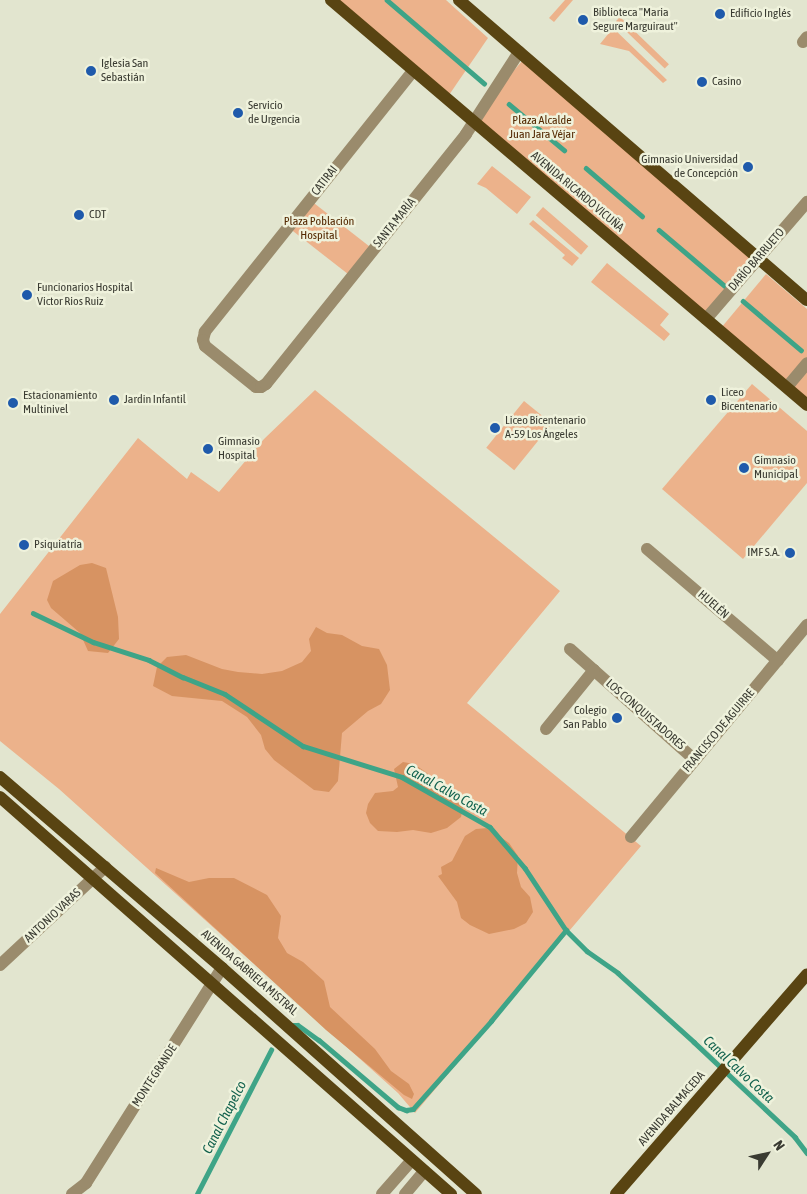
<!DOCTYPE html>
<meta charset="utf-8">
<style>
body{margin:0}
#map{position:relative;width:807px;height:1194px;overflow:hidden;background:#e2e5cf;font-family:"Asap Condensed",sans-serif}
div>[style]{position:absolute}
.green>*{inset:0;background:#ecb28b;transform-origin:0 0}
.forest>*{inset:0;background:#d79362}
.stream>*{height:4.5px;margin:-2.25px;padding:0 2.25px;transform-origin:2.25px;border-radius:2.25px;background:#3ea487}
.minor>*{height:12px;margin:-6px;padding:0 6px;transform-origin:6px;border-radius:6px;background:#9a8b6c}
.major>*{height:12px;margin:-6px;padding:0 6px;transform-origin:6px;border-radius:6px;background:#594412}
.dots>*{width:14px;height:14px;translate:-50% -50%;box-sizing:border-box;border:2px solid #eff2dc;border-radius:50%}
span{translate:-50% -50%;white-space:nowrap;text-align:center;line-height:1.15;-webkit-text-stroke:5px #eff2dc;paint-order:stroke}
.poi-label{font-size:12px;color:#3a3b32}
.left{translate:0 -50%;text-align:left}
.right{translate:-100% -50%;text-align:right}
.park-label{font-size:12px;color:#532800}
.street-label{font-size:12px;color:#3a3b32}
.water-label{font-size:14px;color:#11614d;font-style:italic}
.north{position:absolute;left:742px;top:1129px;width:50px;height:50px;-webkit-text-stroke:4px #eff2dc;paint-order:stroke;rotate:55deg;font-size:14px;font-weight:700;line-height:20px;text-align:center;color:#3a3b32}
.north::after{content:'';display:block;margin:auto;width:18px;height:22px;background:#3a3b32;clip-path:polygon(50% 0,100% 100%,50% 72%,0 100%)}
</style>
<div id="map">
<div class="green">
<div style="clip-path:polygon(338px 0,446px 0,488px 38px,449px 95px)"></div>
<div style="clip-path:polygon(565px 0,573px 0,554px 22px,549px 18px)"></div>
<div style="left:620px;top:17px;width:68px;height:6px;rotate:44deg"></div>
<div style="clip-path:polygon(613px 28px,667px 80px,663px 83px,629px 51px,600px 44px)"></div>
<div style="left:523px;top:60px;width:303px;height:78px;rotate:41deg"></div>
<div style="clip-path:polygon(492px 166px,531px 197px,517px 214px,486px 188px,477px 184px)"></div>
<div style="left:310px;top:200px;width:80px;height:35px;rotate:38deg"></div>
<div style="left:543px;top:207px;width:60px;height:11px;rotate:41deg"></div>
<div style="clip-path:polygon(533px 220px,579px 258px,572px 266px,562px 258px,565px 255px,529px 224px)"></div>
<div style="clip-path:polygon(607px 263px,669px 314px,660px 325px,670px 334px,664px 341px,591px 282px)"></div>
<div style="clip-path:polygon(766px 274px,807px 309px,807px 402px,721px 328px)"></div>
<div style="clip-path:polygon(752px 384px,807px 431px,807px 483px,743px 559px,662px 489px)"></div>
<div style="clip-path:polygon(315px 390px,560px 591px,467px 703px,641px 846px,415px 1113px,398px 1093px,59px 789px,0 741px,0 614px,138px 438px,187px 479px,191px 472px,219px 492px,264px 439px)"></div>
<div style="left:524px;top:401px;width:36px;height:60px;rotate:39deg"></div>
</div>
<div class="forest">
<div style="clip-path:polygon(92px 563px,106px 568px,118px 617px,119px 639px,108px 653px,88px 651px,80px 633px,51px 608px,47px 600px,53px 581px,80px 565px)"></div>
<div style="clip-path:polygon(316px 627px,327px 633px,342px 635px,362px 646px,379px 649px,387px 665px,390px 690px,381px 704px,368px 711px,342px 733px,338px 781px,329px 792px,314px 790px,274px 760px,265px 749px,261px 735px,247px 717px,222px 701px,172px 696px,153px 686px,157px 667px,167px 657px,186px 655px,222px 669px,238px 672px,262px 674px,282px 671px,302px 662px,311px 651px,309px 639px)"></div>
<div style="clip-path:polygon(403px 762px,414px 764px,427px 773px,434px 783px,454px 794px,463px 807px,461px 817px,447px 828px,431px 833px,413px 830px,397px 832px,378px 831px,370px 823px,366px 813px,368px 804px,375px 793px,393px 791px,398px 787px,394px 769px)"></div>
<div style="clip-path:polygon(488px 828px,509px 843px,518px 856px,517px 873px,521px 887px,530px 897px,533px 912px,526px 923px,514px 929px,489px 934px,470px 925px,461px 918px,457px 902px,438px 876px,442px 874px,441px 867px,452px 861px,465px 836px,476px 829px)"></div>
<div style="clip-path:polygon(156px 868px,189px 882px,209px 878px,234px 878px,267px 895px,281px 916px,278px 938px,287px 953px,303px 962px,324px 981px,330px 1007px,375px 1049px,391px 1071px,409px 1084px,414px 1094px,412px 1099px,404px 1095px,326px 1030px,155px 873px)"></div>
</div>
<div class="stream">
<div style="left:387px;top:0;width:128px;rotate:40.6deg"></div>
<div style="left:509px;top:104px;width:72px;rotate:39.9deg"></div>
<div style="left:586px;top:168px;width:74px;rotate:40.6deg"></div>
<div style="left:659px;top:230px;width:87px;rotate:40.3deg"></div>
<div style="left:743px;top:301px;width:76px;rotate:40.2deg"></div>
<div style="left:33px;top:613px;width:67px;rotate:25.8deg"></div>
<div style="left:93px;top:642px;width:59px;rotate:17.8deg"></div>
<div style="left:149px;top:660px;width:38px;rotate:27deg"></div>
<div style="left:183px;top:677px;width:45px;rotate:22deg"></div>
<div style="left:225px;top:694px;width:94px;rotate:33.7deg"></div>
<div style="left:303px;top:746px;width:104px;rotate:17.4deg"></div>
<div style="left:402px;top:777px;width:101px;rotate:29.6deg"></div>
<div style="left:490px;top:827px;width:54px;rotate:49.5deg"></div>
<div style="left:525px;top:868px;width:74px;rotate:56.5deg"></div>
<div style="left:566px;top:930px;width:30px;rotate:45deg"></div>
<div style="left:587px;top:951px;width:38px;rotate:35deg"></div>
<div style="left:618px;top:973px;width:103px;rotate:42.2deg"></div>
<div style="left:694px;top:1042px;width:139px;rotate:43.2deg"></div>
<div style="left:795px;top:1137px;width:20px;rotate:53deg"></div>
<div style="left:291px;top:1025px;width:7px"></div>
<div style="left:298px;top:1025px;width:26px;rotate:36deg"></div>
<div style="left:319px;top:1040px;width:104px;rotate:40.3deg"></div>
<div style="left:398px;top:1107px;width:9px;rotate:21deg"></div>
<div style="left:406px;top:1110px;width:7px;rotate:-8deg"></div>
<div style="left:413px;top:1109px;width:118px;rotate:-48.4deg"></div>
<div style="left:491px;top:1021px;width:118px;rotate:-50.5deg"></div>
<div style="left:197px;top:1194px;width:162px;rotate:-62.8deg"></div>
</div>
<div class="minor">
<div style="left:803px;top:42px;width:6px;rotate:-51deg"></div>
<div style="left:413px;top:71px;width:334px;rotate:128.6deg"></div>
<div style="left:205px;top:332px;width:8px;rotate:104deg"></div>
<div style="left:203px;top:340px;width:6px;rotate:72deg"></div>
<div style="left:205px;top:346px;width:65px;rotate:38.8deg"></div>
<div style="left:256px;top:387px;width:5px"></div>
<div style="left:261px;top:387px;width:6px;rotate:-31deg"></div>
<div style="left:266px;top:384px;width:320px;rotate:-51.3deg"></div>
<div style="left:466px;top:134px;width:98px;rotate:-57.1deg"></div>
<div style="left:706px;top:319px;width:155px;rotate:-49.2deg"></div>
<div style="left:787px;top:387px;width:31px;rotate:-50deg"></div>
<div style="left:647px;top:549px;width:172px;rotate:40.5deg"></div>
<div style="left:570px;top:649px;width:167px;rotate:41.6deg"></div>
<div style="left:546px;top:729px;width:76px;rotate:-50.9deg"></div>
<div style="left:631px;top:837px;width:276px;rotate:-50.3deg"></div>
<div style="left:0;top:965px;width:144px;rotate:-43deg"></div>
<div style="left:72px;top:1194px;width:18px;rotate:-38deg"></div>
<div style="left:86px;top:1183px;width:254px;rotate:-57.7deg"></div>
<div style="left:382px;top:1194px;width:45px;rotate:-48.6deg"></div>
<div style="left:405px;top:1194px;width:30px;rotate:-50deg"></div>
</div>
<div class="major">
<div style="left:331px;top:0;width:625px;rotate:40.39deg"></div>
<div style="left:459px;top:0;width:459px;rotate:40.8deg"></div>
<div style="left:0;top:777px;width:293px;rotate:40.7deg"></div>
<div style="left:222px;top:968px;width:340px;rotate:41.7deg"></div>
<div style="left:0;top:797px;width:601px;rotate:41.36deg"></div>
<div style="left:616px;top:1194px;width:291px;rotate:-49deg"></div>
</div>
<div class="dots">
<div style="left:720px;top:14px;background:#1f5aab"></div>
<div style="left:583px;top:20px;background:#1f5aab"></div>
<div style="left:91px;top:71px;background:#1f5aab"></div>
<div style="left:702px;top:82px;background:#1f5aab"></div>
<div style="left:238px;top:113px;background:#1f5aab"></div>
<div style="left:748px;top:167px;background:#1f5aab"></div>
<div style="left:79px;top:215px;background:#1f5aab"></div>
<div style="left:27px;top:295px;background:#1f5aab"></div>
<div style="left:114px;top:400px;background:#1f5aab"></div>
<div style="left:711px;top:400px;background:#1f5aab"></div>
<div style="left:13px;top:403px;background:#1f5aab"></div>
<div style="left:495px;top:428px;background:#1f5aab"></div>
<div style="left:208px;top:449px;background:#1f5aab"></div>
<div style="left:744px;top:468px;background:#1f5aab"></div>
<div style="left:24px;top:545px;background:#1f5aab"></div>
<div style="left:790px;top:553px;background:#1f5aab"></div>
<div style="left:617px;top:718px;background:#1f5aab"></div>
</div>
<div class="poi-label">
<span class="left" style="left:593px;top:20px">Biblioteca "Maria<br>Segure Marguiraut"</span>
<span class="left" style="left:730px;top:14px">Edificio Inglés</span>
<span class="left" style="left:101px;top:71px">Iglesia San<br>Sebastián</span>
<span class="left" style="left:712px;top:82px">Casino</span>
<span class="left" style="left:248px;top:113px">Servicio<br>de Urgencia</span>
<span class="right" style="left:738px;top:167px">Gimnasio Universidad<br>de Concepción</span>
<span class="left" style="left:89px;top:215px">CDT</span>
<span class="left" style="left:37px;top:295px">Funcionarios Hospital<br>Victor Rios Ruiz</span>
<span class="left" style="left:721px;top:400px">Liceo<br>Bicentenario</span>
<span class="left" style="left:23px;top:403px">Estacionamiento<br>Multinivel</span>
<span class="left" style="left:124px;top:400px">Jardin Infantil</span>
<span class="left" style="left:505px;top:428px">Liceo Bicentenario<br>A-59 Los Ángeles</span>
<span class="left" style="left:218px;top:449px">Gimnasio<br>Hospital</span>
<span class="left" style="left:754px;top:468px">Gimnasio<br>Municipal</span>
<span class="left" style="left:34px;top:545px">Psiquiatría</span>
<span class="right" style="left:780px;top:553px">IMF S.A.</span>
<span class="right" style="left:607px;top:718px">Colegio<br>San Pablo</span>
</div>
<div class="park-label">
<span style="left:542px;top:128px">Plaza Alcalde<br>Juan Jara Véjar</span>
<span style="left:319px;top:229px">Plaza Población<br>Hospital</span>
</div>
<div class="street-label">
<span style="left:325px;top:181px;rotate:-52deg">CATIRAI</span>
<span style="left:577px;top:192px;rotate:40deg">AVENIDA RICARDO VICUÑA</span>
<span style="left:395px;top:223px;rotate:-51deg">SANTA MARÍA</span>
<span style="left:757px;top:260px;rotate:-49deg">DARÍO BARRUETO</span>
<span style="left:713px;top:605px;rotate:41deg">HUELÉN</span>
<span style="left:645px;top:715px;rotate:41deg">LOS CONQUISTADORES</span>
<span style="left:719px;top:731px;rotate:-50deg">FRANCISCO DE AGUIRRE</span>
<span style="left:53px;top:916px;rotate:-43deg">ANTONIO VARAS</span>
<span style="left:249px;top:973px;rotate:41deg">AVENIDA GABRIELA MISTRAL</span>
<span style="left:155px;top:1076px;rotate:-57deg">MONTE GRANDE</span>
<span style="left:672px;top:1109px;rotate:-49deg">AVENIDA BALMACEDA</span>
</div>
<div class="water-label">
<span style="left:447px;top:790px;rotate:29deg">Canal Calvo Costa</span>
<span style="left:739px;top:1069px;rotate:43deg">Canal Calvo Costa</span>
<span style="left:224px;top:1117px;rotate:-63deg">Canal Chapelco</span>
</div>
<div class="north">N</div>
</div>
